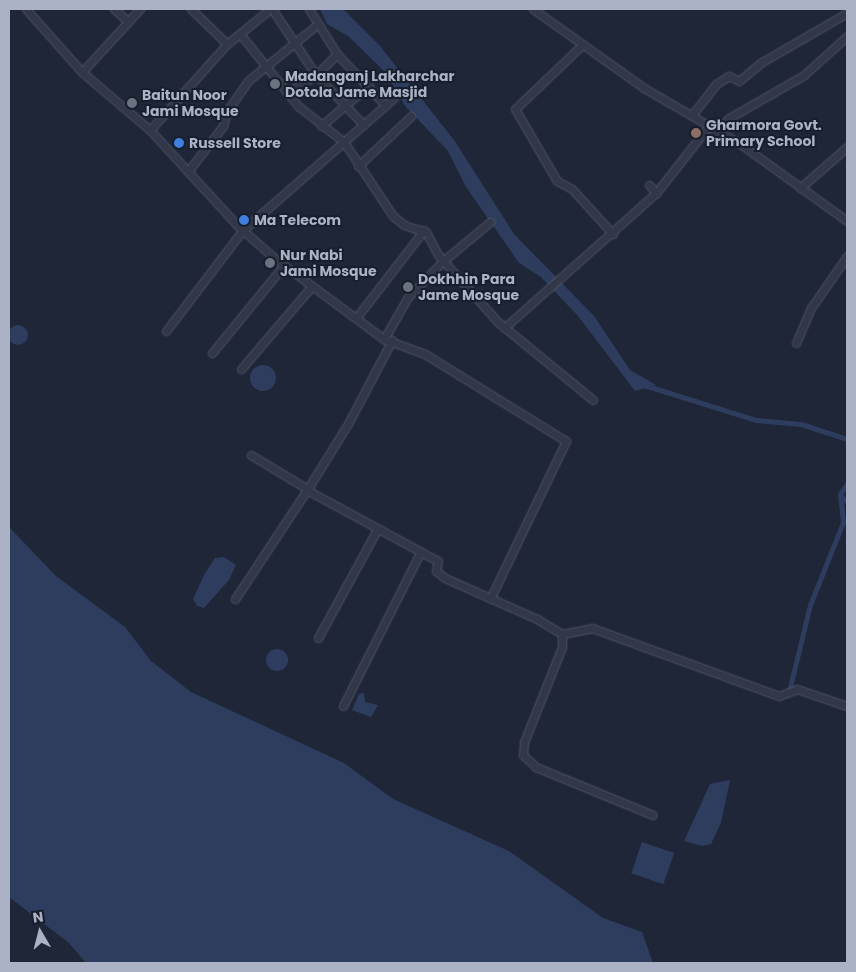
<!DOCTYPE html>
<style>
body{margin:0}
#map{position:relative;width:856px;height:972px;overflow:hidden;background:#1e2638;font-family:Poppins,sans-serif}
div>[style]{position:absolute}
.water>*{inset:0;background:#2e3d5e;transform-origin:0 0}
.round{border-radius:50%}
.canal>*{height:5px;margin:-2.5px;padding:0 2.5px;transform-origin:2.5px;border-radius:2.5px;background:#2e3d5e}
.roads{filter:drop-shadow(0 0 1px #4f5566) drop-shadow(0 0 1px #4f5566)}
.minor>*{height:7px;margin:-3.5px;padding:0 3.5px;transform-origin:3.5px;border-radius:3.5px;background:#323848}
.dots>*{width:14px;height:14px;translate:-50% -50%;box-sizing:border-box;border:2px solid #171e2c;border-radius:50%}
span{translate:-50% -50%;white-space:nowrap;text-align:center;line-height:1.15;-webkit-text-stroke:4px #171e2c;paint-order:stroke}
.poi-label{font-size:14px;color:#abb2c5;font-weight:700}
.left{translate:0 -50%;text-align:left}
.frame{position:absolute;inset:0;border:10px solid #abb2c5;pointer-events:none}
.north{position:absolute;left:15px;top:907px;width:50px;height:50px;-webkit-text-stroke:4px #171e2c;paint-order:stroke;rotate:352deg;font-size:14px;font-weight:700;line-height:20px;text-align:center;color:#abb2c5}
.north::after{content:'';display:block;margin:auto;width:18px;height:22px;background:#abb2c5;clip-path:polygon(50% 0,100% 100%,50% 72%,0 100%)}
</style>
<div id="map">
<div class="water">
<div style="clip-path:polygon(320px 9px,343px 9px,380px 46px,454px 140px,514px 234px,594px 316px,630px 370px,656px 385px,635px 391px,578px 316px,541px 277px,519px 263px,466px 187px,448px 151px,406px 107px,384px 71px,348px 36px,327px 24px)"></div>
<div class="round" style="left:8px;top:325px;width:20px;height:20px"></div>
<div class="round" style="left:250px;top:365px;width:26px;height:26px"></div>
<div style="clip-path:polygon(9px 527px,56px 576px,125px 627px,151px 661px,191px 692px,344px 763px,393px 799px,509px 851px,603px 918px,642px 932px,653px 963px,86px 963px,69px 943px,9px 897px)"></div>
<div style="clip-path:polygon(224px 557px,236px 565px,229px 580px,204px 608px,197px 606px,193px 599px,205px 573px,215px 558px)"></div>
<div class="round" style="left:266px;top:649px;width:22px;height:22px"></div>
<div style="clip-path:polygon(364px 693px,365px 702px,378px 705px,371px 717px,352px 710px,359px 694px)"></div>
<div style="clip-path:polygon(730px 780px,721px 823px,711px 844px,702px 846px,684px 841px,710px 784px)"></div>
<div style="left:642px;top:842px;width:34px;height:33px;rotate:19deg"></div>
</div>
<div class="canal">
<div style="left:644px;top:385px;width:117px;rotate:17.4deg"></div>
<div style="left:756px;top:420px;width:45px;rotate:5.1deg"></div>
<div style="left:801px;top:424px;width:48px;rotate:18.1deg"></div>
<div style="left:840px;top:495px;width:10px;rotate:45deg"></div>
<div style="left:789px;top:691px;width:89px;rotate:-76.3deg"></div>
<div style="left:810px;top:605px;width:89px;rotate:-68.3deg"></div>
<div style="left:843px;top:522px;width:28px;rotate:-96deg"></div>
<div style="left:840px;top:494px;width:12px;rotate:-55deg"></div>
</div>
<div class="roads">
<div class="minor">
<div style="left:26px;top:9px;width:84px;rotate:48.4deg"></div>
<div style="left:82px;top:72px;width:89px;rotate:40.5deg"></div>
<div style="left:150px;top:130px;width:130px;rotate:47.5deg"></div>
<div style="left:238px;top:226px;width:47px;rotate:41.5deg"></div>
<div style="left:273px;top:257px;width:138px;rotate:36.5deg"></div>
<div style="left:384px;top:339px;width:44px;rotate:20.1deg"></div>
<div style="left:425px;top:354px;width:166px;rotate:31.7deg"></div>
<div style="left:566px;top:441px;width:175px;rotate:115.7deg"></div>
<div style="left:114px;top:9px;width:18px;rotate:41deg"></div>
<div style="left:191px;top:9px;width:50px;rotate:44.2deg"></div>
<div style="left:272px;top:9px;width:79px;rotate:56.3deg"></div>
<div style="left:316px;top:75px;width:69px;rotate:46.2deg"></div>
<div style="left:309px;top:9px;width:53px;rotate:58.1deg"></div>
<div style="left:337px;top:54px;width:71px;rotate:46.7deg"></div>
<div style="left:533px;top:9px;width:136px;rotate:35.4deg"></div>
<div style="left:644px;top:88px;width:110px;rotate:30.1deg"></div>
<div style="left:739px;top:143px;width:133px;rotate:35.8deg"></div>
<div style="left:240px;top:34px;width:92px;rotate:51.1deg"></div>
<div style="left:298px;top:106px;width:58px;rotate:38deg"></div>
<div style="left:344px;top:142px;width:89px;rotate:56.5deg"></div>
<div style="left:393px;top:216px;width:14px;rotate:39deg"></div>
<div style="left:404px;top:225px;width:23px;rotate:18deg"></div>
<div style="left:426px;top:232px;width:27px;rotate:62deg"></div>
<div style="left:439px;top:256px;width:89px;rotate:48.2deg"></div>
<div style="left:498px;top:322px;width:123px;rotate:39.4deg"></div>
<div style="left:581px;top:46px;width:91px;rotate:136.3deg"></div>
<div style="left:515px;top:109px;width:83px;rotate:59.7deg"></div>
<div style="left:557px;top:181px;width:17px;rotate:28deg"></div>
<div style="left:572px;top:189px;width:61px;rotate:47.7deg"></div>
<div style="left:82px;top:72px;width:86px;rotate:-47.4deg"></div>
<div style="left:287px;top:93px;width:34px;rotate:-32deg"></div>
<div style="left:316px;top:75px;width:30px;rotate:-45deg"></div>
<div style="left:692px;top:115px;width:39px;rotate:-52deg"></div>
<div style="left:716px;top:84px;width:15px;rotate:-32deg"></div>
<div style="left:729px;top:76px;width:11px;rotate:27deg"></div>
<div style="left:739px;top:81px;width:30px;rotate:-40deg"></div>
<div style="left:762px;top:62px;width:98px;rotate:-30deg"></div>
<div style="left:321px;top:126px;width:63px;rotate:-40.5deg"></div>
<div style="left:150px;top:130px;width:115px;rotate:-48.2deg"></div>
<div style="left:227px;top:44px;width:55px;rotate:-39.1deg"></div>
<div style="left:715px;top:132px;width:20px;rotate:-45deg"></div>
<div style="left:729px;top:118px;width:86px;rotate:-29.8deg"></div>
<div style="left:804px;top:75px;width:58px;rotate:-42.2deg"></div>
<div style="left:358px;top:166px;width:73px;rotate:-43.3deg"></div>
<div style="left:189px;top:170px;width:56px;rotate:-52.3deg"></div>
<div style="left:223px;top:126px;width:16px;rotate:-75deg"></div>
<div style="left:227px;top:111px;width:38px;rotate:-55deg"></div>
<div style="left:249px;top:80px;width:89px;rotate:-39.1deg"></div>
<div style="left:649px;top:185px;width:11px;rotate:49deg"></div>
<div style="left:800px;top:188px;width:62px;rotate:-41.1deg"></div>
<div style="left:356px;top:318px;width:111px;rotate:-52.3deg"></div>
<div style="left:504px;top:328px;width:203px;rotate:-41.6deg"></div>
<div style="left:656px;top:193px;width:84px;rotate:-51.8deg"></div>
<div style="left:166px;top:331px;width:127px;rotate:-52.7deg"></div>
<div style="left:243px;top:230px;width:201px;rotate:-41.2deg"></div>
<div style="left:384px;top:339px;width:48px;rotate:-60.3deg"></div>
<div style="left:408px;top:297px;width:50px;rotate:-45.8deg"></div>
<div style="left:443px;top:261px;width:61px;rotate:-39.7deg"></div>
<div style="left:392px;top:340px;width:93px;rotate:117.7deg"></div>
<div style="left:349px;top:422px;width:80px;rotate:121.7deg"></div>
<div style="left:307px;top:490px;width:149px;rotate:28.5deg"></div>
<div style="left:438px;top:561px;width:10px;rotate:101deg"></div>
<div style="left:436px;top:571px;width:11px;rotate:38deg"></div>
<div style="left:445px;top:578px;width:101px;rotate:24deg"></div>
<div style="left:537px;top:619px;width:29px;rotate:31deg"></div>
<div style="left:562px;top:634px;width:31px;rotate:-11deg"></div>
<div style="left:592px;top:628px;width:199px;rotate:20deg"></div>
<div style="left:779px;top:696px;width:19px;rotate:-21deg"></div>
<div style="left:797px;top:689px;width:53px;rotate:18.8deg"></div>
<div style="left:796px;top:343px;width:38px;rotate:-67deg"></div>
<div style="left:811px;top:308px;width:63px;rotate:-55.3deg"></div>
<div style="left:212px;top:353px;width:114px;rotate:-50.7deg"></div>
<div style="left:241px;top:369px;width:109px;rotate:-49.5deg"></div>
<div style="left:251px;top:455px;width:64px;rotate:31deg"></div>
<div style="left:235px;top:599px;width:131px;rotate:-56.6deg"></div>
<div style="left:562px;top:634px;width:13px;rotate:90deg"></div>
<div style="left:562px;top:647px;width:102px;rotate:111.8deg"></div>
<div style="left:524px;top:742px;width:13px;rotate:94deg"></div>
<div style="left:523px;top:755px;width:18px;rotate:43deg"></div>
<div style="left:536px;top:767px;width:126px;rotate:22.3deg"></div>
<div style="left:318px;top:638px;width:123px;rotate:-61.4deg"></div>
<div style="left:343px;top:706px;width:171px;rotate:-63.3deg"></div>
</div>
</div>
<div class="dots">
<div style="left:275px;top:84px;background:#6b7280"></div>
<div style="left:132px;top:103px;background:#6b7280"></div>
<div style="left:696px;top:133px;background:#8d6e63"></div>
<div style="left:179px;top:143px;background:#3f7fe0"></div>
<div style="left:244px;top:220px;background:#3f7fe0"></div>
<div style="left:270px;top:263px;background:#6b7280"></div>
<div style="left:408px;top:287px;background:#6b7280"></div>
</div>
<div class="poi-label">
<span class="left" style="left:285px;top:84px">Madanganj Lakharchar<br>Dotola Jame Masjid</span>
<span class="left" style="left:142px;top:103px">Baitun Noor<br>Jami Mosque</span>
<span class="left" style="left:706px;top:133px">Gharmora Govt.<br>Primary School</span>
<span class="left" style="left:189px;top:143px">Russell Store</span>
<span class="left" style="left:254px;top:220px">Ma Telecom</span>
<span class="left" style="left:280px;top:263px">Nur Nabi<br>Jami Mosque</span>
<span class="left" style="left:418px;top:287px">Dokhhin Para<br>Jame Mosque</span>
</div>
<div class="frame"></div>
<div class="north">N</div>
</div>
